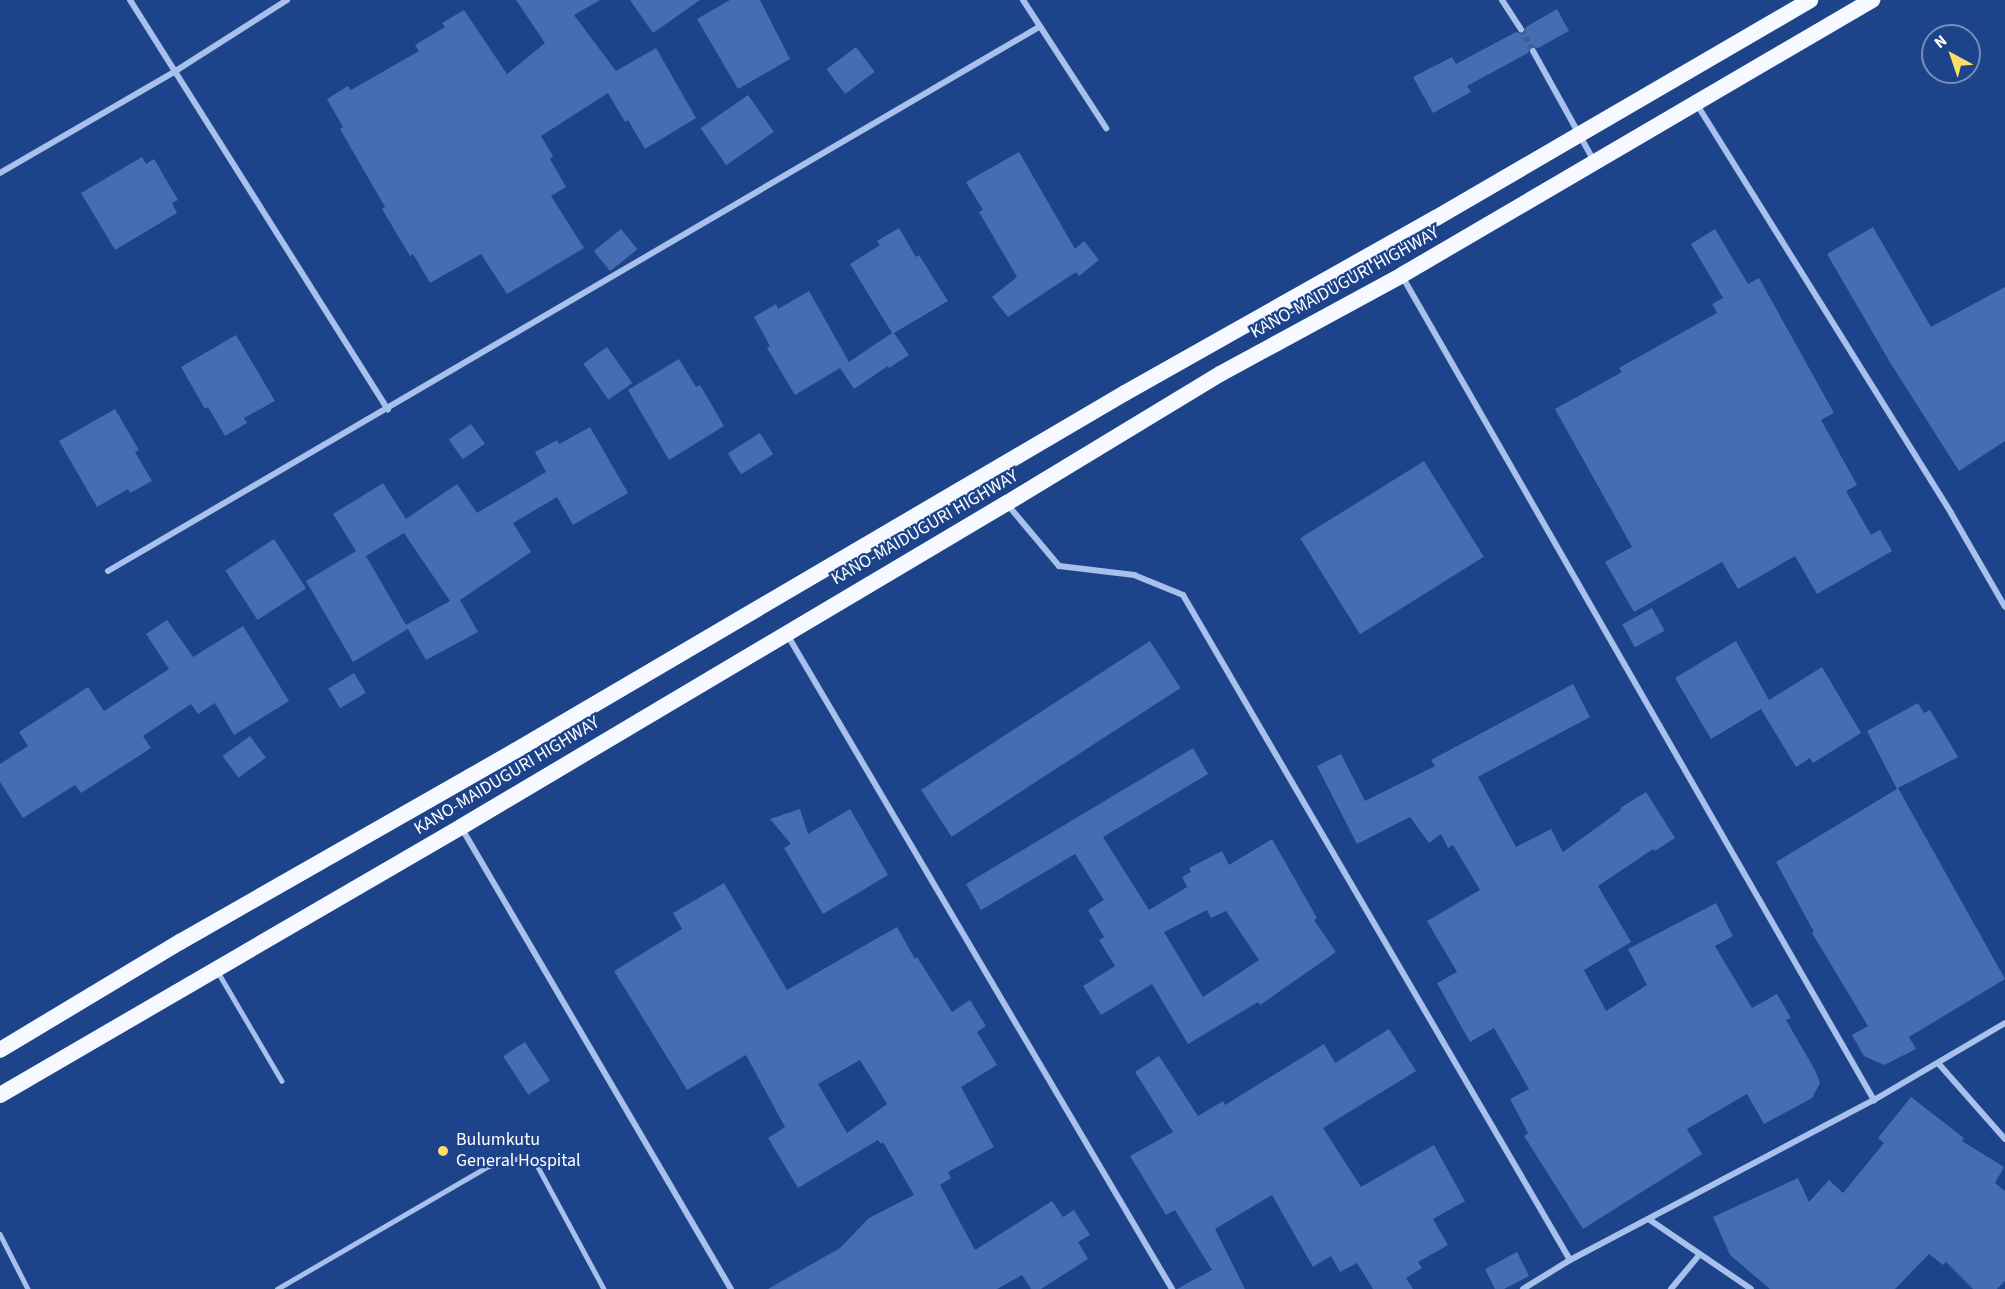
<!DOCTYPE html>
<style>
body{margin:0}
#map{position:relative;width:2005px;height:1289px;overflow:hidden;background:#1d438a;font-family:"Source Sans 3",sans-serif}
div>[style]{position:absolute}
.building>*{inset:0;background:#456db2;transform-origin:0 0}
.minor-tunnel>*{height:6px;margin-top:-3px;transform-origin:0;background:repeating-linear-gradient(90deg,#3f5f9c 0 6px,transparent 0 9px)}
.service>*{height:4.5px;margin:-2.25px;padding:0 2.25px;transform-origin:2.25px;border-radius:2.25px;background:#a8c1ec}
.minor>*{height:6px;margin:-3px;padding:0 3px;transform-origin:3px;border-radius:3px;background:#a8c1ec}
.trunk>*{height:16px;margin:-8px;padding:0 8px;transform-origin:8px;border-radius:8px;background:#f6f9ff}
.dots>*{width:16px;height:16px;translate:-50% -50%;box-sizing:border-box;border:3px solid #1d438a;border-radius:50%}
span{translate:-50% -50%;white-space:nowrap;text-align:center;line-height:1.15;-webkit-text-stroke:4.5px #1d438a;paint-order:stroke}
.street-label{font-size:18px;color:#fff}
.poi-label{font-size:18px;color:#fff}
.left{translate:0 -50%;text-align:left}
.north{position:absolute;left:1921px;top:24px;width:60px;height:60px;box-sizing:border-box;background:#1d438a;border:2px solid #778eb9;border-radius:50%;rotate:320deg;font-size:16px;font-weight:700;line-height:24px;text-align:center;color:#fff}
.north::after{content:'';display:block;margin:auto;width:21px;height:27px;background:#fcdd66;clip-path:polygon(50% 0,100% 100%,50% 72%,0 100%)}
</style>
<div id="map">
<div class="building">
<div style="clip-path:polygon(516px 0,600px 0,574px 15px,616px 71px,656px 48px,696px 118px,645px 149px,628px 120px,625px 122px,608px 93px,541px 136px,553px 156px,550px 159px,566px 187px,551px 196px,584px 248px,507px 294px,481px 254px,430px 283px,413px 254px,410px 256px,382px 209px,385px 207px,340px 129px,343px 127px,327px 99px,348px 86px,351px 90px,419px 51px,415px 45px,445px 27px,442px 23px,464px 10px,507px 74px,545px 43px)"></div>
<div style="clip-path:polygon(630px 0,700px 0,653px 33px)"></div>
<div style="clip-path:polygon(730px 0,760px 0,790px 59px,738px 89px,697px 19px)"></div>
<div style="clip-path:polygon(1557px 9px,1569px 31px,1538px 48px,1530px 47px,1528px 53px,1467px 86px,1471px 92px,1433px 113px,1413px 77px,1452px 57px,1456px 64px,1516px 32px,1523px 34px,1526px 27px)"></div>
<div style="left:856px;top:47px;width:31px;height:37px;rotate:53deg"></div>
<div style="left:748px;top:95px;width:45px;height:58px;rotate:55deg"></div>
<div style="clip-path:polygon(1019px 152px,1075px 249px,1084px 241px,1099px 260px,1079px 276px,1076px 272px,1008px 317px,992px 297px,1017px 277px,979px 212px,983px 210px,966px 182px)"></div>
<div style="clip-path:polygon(142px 157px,146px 164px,154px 159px,178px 200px,172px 203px,177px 213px,115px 250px,81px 193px)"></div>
<div style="clip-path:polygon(1873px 227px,1931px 327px,2005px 287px,2005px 441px,1959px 471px,1891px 364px,1827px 254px)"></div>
<div style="clip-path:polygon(899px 228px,916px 257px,919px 255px,948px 301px,894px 333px,909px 355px,889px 368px,888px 366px,854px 389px,840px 368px,795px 395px,767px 348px,770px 346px,754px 317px,776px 304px,778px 309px,809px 291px,849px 362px,892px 333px,850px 264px,880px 245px,877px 241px)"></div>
<div style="left:621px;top:229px;width:26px;height:35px;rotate:51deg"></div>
<div style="clip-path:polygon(1715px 229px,1748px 284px,1759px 278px,1834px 413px,1821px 420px,1857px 485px,1846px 491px,1871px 535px,1880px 530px,1892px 551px,1817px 594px,1795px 556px,1738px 589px,1722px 562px,1634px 612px,1605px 562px,1632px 547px,1555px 409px,1622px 372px,1619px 368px,1717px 313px,1712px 304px,1723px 298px,1691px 244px)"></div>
<div style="clip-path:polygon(236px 335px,275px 401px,244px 418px,247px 423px,225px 436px,208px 407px,205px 409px,181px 367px)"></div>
<div style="left:607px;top:347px;width:44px;height:29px;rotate:55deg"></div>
<div style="clip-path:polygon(679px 359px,696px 387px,700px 385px,724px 426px,669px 460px,628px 390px)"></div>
<div style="clip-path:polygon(115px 409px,139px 450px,135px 452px,152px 481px,130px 493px,128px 489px,97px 507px,59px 441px)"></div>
<div style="left:471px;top:424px;width:24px;height:27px;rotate:55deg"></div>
<div style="clip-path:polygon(evenodd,590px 427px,628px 493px,573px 525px,557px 497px,513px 523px,531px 552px,460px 600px,478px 632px,426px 660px,408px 629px,353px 662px,306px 581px,356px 551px,333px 514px,383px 483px,406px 519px,457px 484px,477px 513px,546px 472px,535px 452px,557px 440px,559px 444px,590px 427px,404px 533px,450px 601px,406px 625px,366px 556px,404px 533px)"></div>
<div style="left:760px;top:433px;width:25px;height:38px;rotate:58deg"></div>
<div style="left:1424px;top:461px;width:113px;height:146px;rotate:58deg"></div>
<div style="left:274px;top:539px;width:59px;height:58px;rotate:57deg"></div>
<div style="left:1652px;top:608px;width:26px;height:34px;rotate:61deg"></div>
<div style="clip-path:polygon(167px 620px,193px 657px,243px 626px,289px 701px,234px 735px,215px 703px,198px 714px,191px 704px,143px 736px,151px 748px,81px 793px,75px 785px,23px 818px,0 782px,0 764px,28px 746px,19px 732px,88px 687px,104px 711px,169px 669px,146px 634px)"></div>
<div style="left:1150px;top:641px;width:56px;height:273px;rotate:57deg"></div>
<div style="clip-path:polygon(1736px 641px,1769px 700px,1822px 667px,1861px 733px,1813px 763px,1810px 758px,1796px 767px,1761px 709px,1711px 739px,1675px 678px)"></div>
<div style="left:354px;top:673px;width:23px;height:30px;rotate:59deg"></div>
<div style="clip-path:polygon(1573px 684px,1590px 717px,1478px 777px,1516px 847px,1551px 829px,1563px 852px,1621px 810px,1620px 808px,1646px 792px,1675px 838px,1655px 851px,1653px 849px,1598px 886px,1631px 942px,1584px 970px,1606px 1011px,1647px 985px,1628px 949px,1716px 903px,1733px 936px,1715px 946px,1752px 1008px,1777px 994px,1791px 1018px,1786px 1020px,1815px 1070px,1820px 1083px,1812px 1098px,1764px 1124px,1747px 1094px,1687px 1129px,1702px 1154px,1583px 1229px,1524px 1136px,1528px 1133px,1510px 1099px,1529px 1089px,1494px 1028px,1470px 1042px,1437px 983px,1457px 972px,1427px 921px,1480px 890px,1453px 845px,1448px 848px,1441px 834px,1429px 843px,1410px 817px,1357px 844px,1317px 766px,1341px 754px,1365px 801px,1435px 766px,1431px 760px)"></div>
<div style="clip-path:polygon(1918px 703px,1924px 713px,1930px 710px,1958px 757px,1898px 788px,2005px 979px,1909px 1037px,1916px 1049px,1884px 1065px,1864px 1056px,1852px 1035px,1868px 1026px,1812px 933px,1814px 932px,1776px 862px,1897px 789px,1867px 731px)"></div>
<div style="left:250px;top:736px;width:27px;height:34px;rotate:54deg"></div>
<div style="clip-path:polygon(evenodd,1193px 748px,1208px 774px,1103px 837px,1149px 910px,1187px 887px,1182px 877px,1191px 872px,1189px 868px,1222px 851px,1229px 865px,1272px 839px,1317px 918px,1314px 920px,1336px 952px,1260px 1005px,1258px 1002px,1188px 1044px,1152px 984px,1101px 1015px,1083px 986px,1115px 966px,1099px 940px,1104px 937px,1088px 910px,1104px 900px,1075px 854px,981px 910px,966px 884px,1193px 748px,1207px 910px,1211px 918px,1226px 911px,1259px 960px,1203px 997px,1164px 932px,1207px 910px)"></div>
<div style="clip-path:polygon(800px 809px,808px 834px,850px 809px,888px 875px,823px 914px,784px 848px,791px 844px,770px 819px)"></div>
<div style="clip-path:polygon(evenodd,724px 883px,787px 990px,897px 927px,915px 959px,917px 957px,952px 1012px,970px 1000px,986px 1026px,977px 1032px,997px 1065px,961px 1087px,994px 1147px,948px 1172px,951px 1178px,940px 1185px,975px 1250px,1052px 1201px,1063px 1217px,1074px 1210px,1090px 1235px,1078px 1242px,1088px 1259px,1041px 1289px,1031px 1289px,1022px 1275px,997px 1289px,768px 1289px,840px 1248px,869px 1218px,914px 1195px,883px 1142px,881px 1144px,878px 1140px,798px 1188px,768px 1138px,785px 1127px,746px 1055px,687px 1090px,675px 1070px,614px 971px,682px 929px,673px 913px,724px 883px,860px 1060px,887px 1104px,847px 1133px,818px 1084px,860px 1060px)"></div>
<div style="clip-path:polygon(1389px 1029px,1416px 1071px,1323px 1128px,1361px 1187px,1434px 1145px,1465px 1201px,1433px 1219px,1448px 1245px,1418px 1262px,1422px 1268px,1406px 1278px,1413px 1289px,1373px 1289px,1357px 1263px,1340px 1272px,1331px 1256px,1313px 1267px,1272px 1195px,1215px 1229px,1245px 1289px,1177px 1289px,1212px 1270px,1175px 1210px,1166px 1215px,1130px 1156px,1173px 1132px,1135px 1072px,1159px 1056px,1198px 1116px,1223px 1101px,1225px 1105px,1324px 1044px,1335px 1063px)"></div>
<div style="left:525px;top:1042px;width:46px;height:26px;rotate:57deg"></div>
<div style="clip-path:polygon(1911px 1097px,1964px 1138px,1962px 1141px,2004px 1167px,1995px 1183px,2005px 1191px,2005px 1281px,1997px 1289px,1973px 1289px,1946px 1262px,1943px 1265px,1929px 1254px,1895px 1289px,1770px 1289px,1730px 1255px,1713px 1217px,1798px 1178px,1809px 1202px,1829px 1180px,1843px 1193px,1884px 1143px,1878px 1138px)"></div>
<div style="clip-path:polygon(1517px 1252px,1529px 1276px,1504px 1289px,1495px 1289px,1485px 1269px)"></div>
</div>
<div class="minor-tunnel">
<div style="left:1521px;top:29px;width:25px;rotate:61deg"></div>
</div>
<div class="service">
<div style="left:218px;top:972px;width:126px;rotate:59.6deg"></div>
<div style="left:0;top:1234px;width:62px;rotate:63deg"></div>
<div style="left:277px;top:1289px;width:244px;rotate:-30.2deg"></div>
<div style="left:488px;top:1166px;width:32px;rotate:-14deg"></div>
<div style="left:519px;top:1158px;width:19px;rotate:21deg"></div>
<div style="left:537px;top:1165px;width:141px;rotate:61.6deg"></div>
</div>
<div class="minor">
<div style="left:130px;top:0;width:484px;rotate:57.8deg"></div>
<div style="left:1023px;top:0;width:153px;rotate:57deg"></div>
<div style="left:1502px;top:0;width:35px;rotate:57deg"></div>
<div style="left:1533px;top:51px;width:126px;rotate:61deg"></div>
<div style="left:1696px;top:103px;width:483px;rotate:58.1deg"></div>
<div style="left:1951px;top:513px;width:108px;rotate:60.1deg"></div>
<div style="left:0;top:173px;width:201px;rotate:-30.1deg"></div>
<div style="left:174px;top:72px;width:134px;rotate:-32.5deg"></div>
<div style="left:1402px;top:276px;width:950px;rotate:60.2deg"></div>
<div style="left:1007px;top:504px;width:81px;rotate:50deg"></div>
<div style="left:1059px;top:566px;width:76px;rotate:6.8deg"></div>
<div style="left:1134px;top:575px;width:53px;rotate:22.2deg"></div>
<div style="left:1183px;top:595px;width:769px;rotate:59.8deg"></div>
<div style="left:108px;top:571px;width:1078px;rotate:-30.3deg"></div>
<div style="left:788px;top:636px;width:758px;rotate:59.54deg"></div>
<div style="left:461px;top:827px;width:535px;rotate:59.7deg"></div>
<div style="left:1938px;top:1063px;width:101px;rotate:48.6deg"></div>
<div style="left:1650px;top:1220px;width:122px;rotate:34.3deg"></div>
<div style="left:1523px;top:1289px;width:55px;rotate:-31.7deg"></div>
<div style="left:1570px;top:1260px;width:344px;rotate:-27.8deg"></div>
<div style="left:1874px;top:1100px;width:152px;rotate:-30.4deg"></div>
<div style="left:1671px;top:1289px;width:45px;rotate:-50.4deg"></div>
</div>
<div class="trunk">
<div style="left:0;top:1050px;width:210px;rotate:-31deg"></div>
<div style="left:180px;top:942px;width:386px;rotate:-29.7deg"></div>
<div style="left:515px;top:751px;width:707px;rotate:-30.41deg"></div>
<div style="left:1125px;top:393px;width:357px;rotate:-29.4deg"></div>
<div style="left:1436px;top:218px;width:433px;rotate:-30.2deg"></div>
<div style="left:0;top:1095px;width:533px;rotate:-30.17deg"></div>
<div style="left:461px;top:827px;width:635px;rotate:-30.69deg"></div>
<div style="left:1007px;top:503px;width:249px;rotate:-31.2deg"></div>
<div style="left:1220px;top:374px;width:207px;rotate:-28.5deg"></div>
<div style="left:1402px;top:275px;width:545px;rotate:-30.33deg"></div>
</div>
<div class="dots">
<div style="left:443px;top:1151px;background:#fcdd66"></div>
</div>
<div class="street-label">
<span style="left:1345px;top:283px;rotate:-29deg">KANO-MAIDUGURI HIGHWAY</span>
<span style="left:925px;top:528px;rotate:-30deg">KANO-MAIDUGURI HIGHWAY</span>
<span style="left:507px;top:776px;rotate:-31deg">KANO-MAIDUGURI HIGHWAY</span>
</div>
<div class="poi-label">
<span class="left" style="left:456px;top:1151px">Bulumkutu<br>General Hospital</span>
</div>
<div class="north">N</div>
</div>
